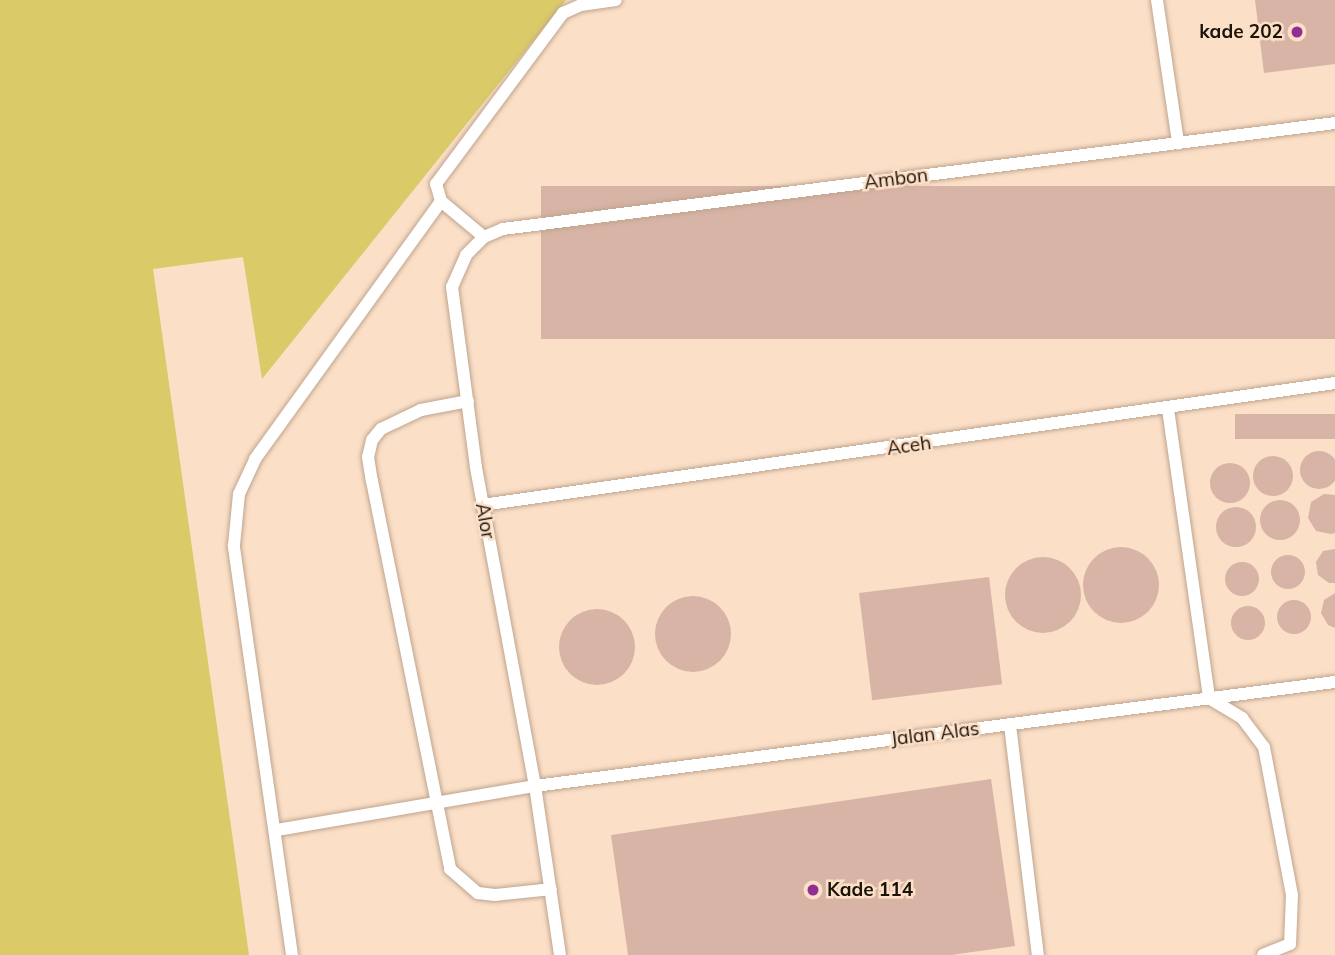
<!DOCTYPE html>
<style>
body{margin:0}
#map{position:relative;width:1335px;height:955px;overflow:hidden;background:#fbdfc7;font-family:Mulish,sans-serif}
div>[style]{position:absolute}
.water>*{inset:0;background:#daca68}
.building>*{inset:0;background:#d7b4a6;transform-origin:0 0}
.round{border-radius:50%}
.roads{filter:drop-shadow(0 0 2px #bfa48e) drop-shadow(0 0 2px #bfa48e)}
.service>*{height:12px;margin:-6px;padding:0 6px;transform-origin:6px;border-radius:6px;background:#fff}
.dots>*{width:19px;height:19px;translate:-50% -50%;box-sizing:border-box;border:4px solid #fbdfc7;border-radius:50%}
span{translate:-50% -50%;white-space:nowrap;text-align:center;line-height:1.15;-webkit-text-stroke:5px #fbdfc7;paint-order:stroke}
.poi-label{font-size:19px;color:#1b1209;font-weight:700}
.right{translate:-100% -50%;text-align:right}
.left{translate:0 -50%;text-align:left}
.street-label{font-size:19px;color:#1b1209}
</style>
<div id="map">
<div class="water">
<div style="clip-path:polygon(0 0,566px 0,262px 379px,243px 257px,153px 269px,249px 955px,0 955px)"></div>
</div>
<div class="building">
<div style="clip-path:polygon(1255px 0,1335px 0,1335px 64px,1264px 73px)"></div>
<div style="left:1335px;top:186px;width:153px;height:794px;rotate:90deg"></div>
<div style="left:1335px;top:414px;width:25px;height:100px;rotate:90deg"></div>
<div class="round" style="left:1300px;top:451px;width:38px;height:38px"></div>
<div class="round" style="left:1253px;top:456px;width:40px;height:40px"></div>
<div class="round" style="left:1210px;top:463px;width:40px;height:40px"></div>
<div style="clip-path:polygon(1324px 494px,1335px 495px,1335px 533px,1331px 534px,1316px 531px,1308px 518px,1311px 502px)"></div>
<div class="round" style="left:1260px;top:500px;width:40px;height:40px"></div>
<div class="round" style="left:1216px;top:507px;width:40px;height:40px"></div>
<div class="round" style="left:1083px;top:547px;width:76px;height:76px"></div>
<div style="clip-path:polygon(1335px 549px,1335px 583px,1329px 583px,1318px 575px,1316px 562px,1323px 551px)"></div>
<div class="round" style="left:1271px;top:555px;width:34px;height:34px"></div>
<div class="round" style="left:1005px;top:557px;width:76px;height:76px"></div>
<div class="round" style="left:1225px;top:562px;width:34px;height:34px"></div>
<div style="left:989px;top:577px;width:108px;height:131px;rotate:83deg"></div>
<div style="clip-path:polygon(1335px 593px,1335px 628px,1328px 625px,1321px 613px,1324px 600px)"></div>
<div class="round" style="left:655px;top:596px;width:76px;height:76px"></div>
<div class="round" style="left:1277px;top:600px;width:34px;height:34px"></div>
<div class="round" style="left:1231px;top:606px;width:34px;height:34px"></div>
<div class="round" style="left:559px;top:609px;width:76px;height:76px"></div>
<div style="clip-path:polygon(991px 779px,1015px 946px,951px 955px,628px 955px,611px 835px)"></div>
</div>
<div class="roads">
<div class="service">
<div style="left:1157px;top:0;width:145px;rotate:81.6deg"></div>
<div style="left:484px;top:237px;width:56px;rotate:-140.1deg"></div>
<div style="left:441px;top:201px;width:18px;rotate:-106deg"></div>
<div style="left:436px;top:184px;width:213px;rotate:-53.4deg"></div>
<div style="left:563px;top:13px;width:20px;rotate:-24deg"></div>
<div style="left:581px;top:5px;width:35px;rotate:-8deg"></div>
<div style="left:468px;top:401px;width:48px;rotate:169.2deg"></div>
<div style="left:421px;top:410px;width:44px;rotate:154.6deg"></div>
<div style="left:381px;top:429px;width:14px;rotate:129deg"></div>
<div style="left:372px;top:440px;width:17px;rotate:103deg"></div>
<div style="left:368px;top:457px;width:24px;rotate:81deg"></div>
<div style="left:372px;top:481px;width:396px;rotate:78.6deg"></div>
<div style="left:450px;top:869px;width:37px;rotate:41deg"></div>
<div style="left:478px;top:893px;width:17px;rotate:7deg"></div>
<div style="left:495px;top:895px;width:56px;rotate:-6.1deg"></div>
<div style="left:1168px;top:409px;width:292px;rotate:81.9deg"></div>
<div style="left:1209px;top:698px;width:39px;rotate:31deg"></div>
<div style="left:1242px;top:718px;width:36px;rotate:53deg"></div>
<div style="left:1264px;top:747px;width:151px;rotate:79.3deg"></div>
<div style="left:1292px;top:895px;width:49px;rotate:92.3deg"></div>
<div style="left:1290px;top:944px;width:29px;rotate:158deg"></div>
<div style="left:482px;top:505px;width:862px;rotate:-8.14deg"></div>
<div style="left:1010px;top:725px;width:232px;rotate:83.1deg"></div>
<div style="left:277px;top:830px;width:262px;rotate:-9.7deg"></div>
<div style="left:535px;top:786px;width:807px;rotate:-7.41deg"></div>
<div style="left:292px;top:955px;width:414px;rotate:-98.1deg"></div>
<div style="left:234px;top:545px;width:51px;rotate:-84.4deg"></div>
<div style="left:239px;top:494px;width:38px;rotate:-65deg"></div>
<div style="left:255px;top:459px;width:318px;rotate:-54.2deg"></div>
<div style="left:560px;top:955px;width:171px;rotate:-98.4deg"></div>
<div style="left:535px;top:786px;width:324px;rotate:-100.5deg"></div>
<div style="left:476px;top:467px;width:182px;rotate:-97.6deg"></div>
<div style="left:452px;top:287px;width:35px;rotate:-66deg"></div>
<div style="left:466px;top:255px;width:25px;rotate:-45deg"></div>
<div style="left:484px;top:237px;width:21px;rotate:-23deg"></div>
<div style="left:503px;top:229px;width:839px;rotate:-7.26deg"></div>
</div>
</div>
<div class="dots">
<div style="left:1297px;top:32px;background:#912e94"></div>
<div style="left:813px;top:890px;background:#912e94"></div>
</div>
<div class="poi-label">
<span class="right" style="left:1283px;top:32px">kade 202</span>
<span class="left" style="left:827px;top:890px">Kade 114</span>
</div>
<div class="street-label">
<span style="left:896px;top:179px;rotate:-7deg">Ambon</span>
<span style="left:909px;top:446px;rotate:-8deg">Aceh</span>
<span style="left:485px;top:521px;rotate:80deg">Alor</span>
<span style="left:935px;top:734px;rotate:-7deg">Jalan Alas</span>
</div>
</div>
